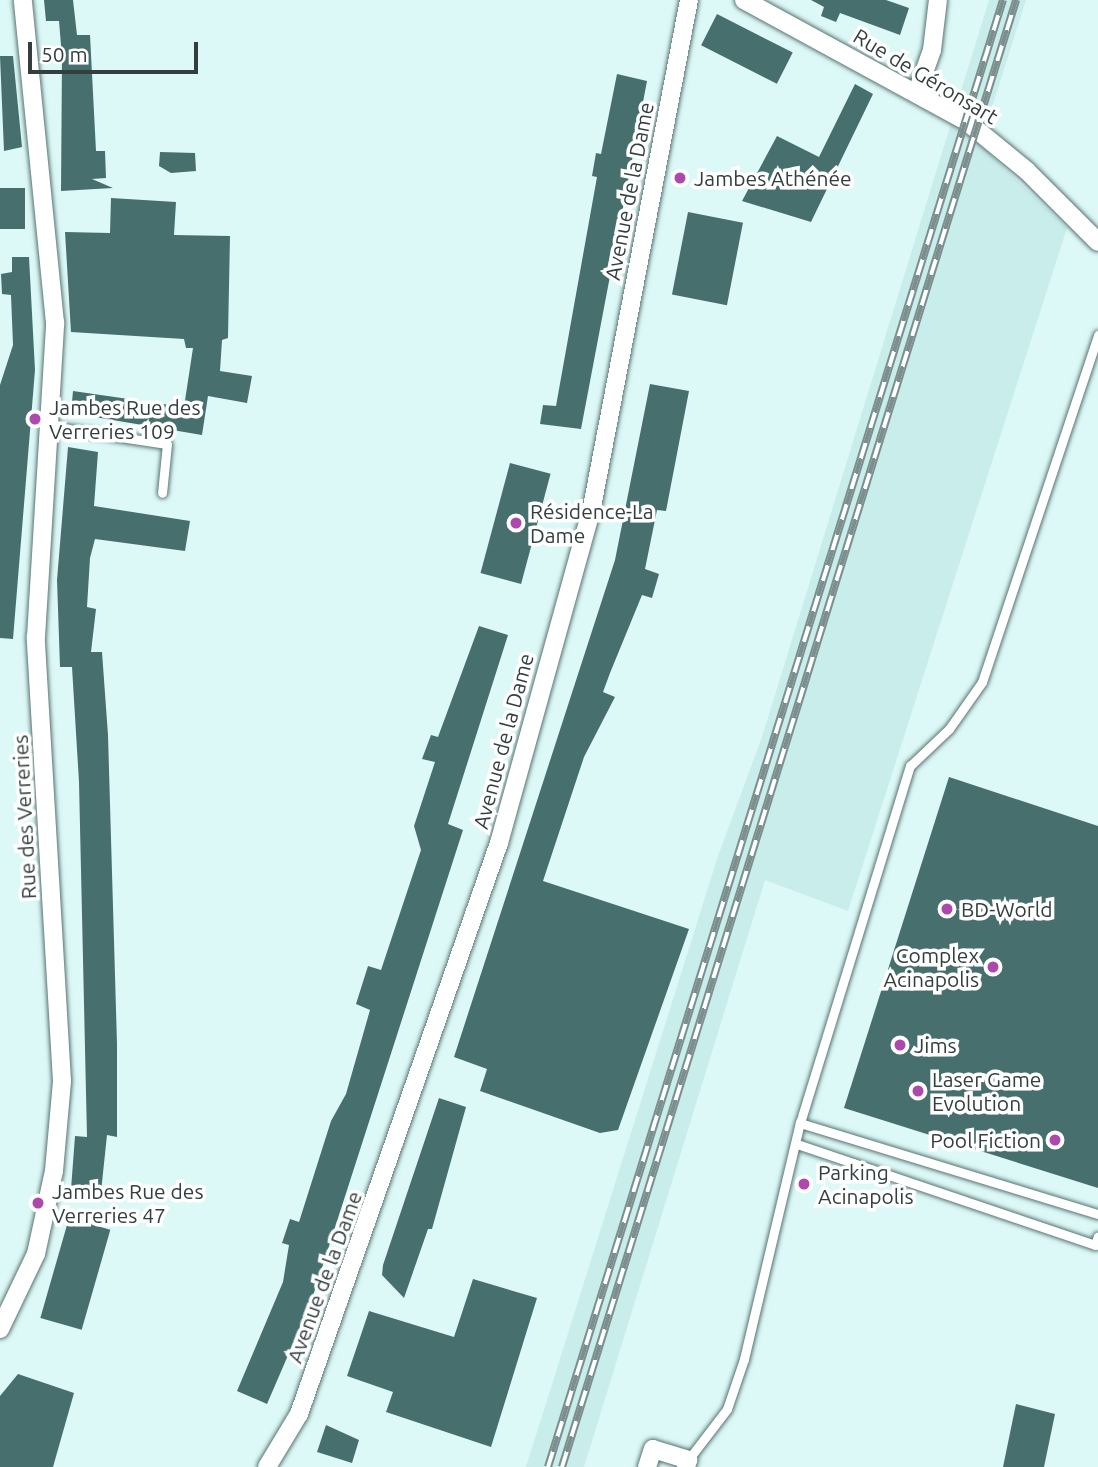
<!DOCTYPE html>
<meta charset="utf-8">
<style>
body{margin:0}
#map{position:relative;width:1098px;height:1467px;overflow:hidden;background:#dcf9f7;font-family:Ubuntu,sans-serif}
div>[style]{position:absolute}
.built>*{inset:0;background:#c8edeb}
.building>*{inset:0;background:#476f6d;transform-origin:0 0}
.roads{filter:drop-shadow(0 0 2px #597372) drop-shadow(0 0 2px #597372)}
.lane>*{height:9px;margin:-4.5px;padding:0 4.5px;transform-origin:4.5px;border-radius:4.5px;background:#fff}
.street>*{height:18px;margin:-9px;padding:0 9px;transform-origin:9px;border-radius:9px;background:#fff}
.rail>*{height:8px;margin-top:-4px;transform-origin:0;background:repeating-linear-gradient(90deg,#fff 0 16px,#7c8f8e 0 32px);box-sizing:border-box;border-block:2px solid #7c8f8e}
.dots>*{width:19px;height:19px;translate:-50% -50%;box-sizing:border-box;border:4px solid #fff;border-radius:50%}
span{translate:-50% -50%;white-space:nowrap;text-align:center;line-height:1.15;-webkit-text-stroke:7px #fff;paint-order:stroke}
.street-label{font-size:21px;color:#333f3e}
.poi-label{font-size:21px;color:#333f3e}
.left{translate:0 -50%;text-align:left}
.right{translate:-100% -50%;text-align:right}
.scale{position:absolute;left:28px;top:42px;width:170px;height:32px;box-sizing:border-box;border:4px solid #333f3e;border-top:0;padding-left:9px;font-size:21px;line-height:24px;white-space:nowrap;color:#333f3e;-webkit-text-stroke:5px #fff;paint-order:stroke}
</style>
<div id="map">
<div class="built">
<div style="clip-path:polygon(989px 0,1026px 0,980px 145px,1067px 228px,848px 911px,765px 880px,584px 1467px,526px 1467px,718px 856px,762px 737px)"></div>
</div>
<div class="building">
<div style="clip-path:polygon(44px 0,73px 0,77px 35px,90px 35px,96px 151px,105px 151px,106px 178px,92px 179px,113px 188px,61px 191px,62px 57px,59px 21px,46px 21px)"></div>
<div style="clip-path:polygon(811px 0,886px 0,909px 8px,900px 35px,840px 13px,836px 22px,821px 16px,824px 7px)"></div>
<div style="left:717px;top:14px;width:85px;height:35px;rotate:27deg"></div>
<div style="clip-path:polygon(0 56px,13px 56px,22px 147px,4px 151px)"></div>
<div style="clip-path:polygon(617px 74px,647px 81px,581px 429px,540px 424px,543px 405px,556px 406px,597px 177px,592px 176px,596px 153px,601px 154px)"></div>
<div style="clip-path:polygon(855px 84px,873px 94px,811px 222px,742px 201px,777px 136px,819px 157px)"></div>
<div style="clip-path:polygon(160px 152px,195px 153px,196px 171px,171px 173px,159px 166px)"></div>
<div style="left:0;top:188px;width:25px;height:41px"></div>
<div style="clip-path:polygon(111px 198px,176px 202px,174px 235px,230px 236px,228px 338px,222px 340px,220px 371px,252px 376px,247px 403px,208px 396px,202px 435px,71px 413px,73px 391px,184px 407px,193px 348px,186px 348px,184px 339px,71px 332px,65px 232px,110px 233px)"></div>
<div style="left:688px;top:212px;width:56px;height:84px;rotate:11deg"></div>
<div style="clip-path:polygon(12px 257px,29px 257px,35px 370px,13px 639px,0 638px,0 385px,13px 345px,11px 295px,2px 294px,1px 274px,12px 272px)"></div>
<div style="clip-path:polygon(650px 384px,689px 391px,666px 511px,657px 510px,645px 569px,659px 574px,652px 598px,642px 595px,610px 673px,603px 692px,615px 697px,584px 757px,543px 881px,689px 929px,618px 1130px,600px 1133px,480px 1091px,487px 1069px,454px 1057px,615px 560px)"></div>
<div style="clip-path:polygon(68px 447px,98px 452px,94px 506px,190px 521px,185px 551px,95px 539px,90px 558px,87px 607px,96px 609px,91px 652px,102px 652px,108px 735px,117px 1044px,117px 1137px,107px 1135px,101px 1192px,71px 1189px,75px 1136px,87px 1137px,79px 782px,72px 667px,60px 667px,57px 580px)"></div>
<div style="left:510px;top:463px;width:42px;height:114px;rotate:15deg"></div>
<div style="clip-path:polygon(479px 626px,508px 635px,448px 824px,463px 830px,311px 1302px,267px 1404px,237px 1391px,283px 1282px,289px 1245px,282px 1243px,290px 1219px,299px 1222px,331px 1121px,346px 1094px,370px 1010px,356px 1004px,368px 966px,381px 970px,421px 850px,414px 826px,435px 762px,422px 759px,431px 735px,438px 737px)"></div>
<div style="clip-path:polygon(949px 777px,1098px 826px,1098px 1188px,844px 1108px)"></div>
<div style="clip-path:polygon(439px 1098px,466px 1107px,432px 1229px,428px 1229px,404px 1298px,382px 1275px,383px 1265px)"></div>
<div style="left:69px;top:1218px;width:43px;height:104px;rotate:16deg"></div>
<div style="clip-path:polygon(473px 1279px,537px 1298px,491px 1447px,386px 1412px,393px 1392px,347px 1376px,369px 1311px,454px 1337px)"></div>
<div style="clip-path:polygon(18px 1374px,74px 1393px,53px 1467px,0 1467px,0 1396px)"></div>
<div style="clip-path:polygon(1016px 1404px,1055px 1414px,1044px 1467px,1003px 1467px)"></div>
<div style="clip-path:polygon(326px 1425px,359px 1440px,352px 1463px,317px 1452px)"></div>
</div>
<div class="roads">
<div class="lane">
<div style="left:48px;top:426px;width:120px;rotate:8.6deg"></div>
<div style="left:167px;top:444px;width:49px;rotate:95.8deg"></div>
<div style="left:800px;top:1123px;width:312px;rotate:17deg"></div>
<div style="left:797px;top:1144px;width:315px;rotate:18.7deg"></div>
<div style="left:1095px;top:1245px;width:9px;rotate:-72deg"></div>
<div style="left:688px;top:1460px;width:64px;rotate:-52.6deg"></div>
<div style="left:727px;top:1409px;width:53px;rotate:-71.2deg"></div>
<div style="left:744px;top:1359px;width:243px;rotate:-76.7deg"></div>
<div style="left:800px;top:1123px;width:374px;rotate:-72.9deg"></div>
<div style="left:910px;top:766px;width:54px;rotate:-43.5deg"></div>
<div style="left:949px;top:729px;width:57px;rotate:-54.9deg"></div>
<div style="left:982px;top:682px;width:366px;rotate:-71.5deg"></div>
</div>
<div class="street">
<div style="left:744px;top:0;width:253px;rotate:28.6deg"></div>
<div style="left:966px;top:121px;width:79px;rotate:39.3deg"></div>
<div style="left:1027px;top:171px;width:100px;rotate:45deg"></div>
<div style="left:917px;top:92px;width:45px;rotate:-70.3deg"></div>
<div style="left:932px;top:50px;width:50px;rotate:-83.2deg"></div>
<div style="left:0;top:1329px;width:83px;rotate:-64.4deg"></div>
<div style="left:36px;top:1254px;width:85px;rotate:-77.8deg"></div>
<div style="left:54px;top:1171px;width:90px;rotate:-84.9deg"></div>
<div style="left:62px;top:1081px;width:445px;rotate:-93.4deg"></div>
<div style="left:36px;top:637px;width:315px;rotate:-86.5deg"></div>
<div style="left:55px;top:323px;width:325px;rotate:-95.7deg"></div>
<div style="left:267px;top:1467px;width:62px;rotate:-58.9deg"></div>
<div style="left:299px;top:1414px;width:605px;rotate:-70.7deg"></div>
<div style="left:499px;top:843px;width:349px;rotate:-74.5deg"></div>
<div style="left:592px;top:507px;width:516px;rotate:-79.17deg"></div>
<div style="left:647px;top:1467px;width:19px;rotate:-72deg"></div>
<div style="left:653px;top:1449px;width:37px;rotate:17deg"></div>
<div style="left:688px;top:1460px;width:7px;rotate:106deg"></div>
</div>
</div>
<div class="rail">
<div style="left:548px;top:1467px;width:1536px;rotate:-72.77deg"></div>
<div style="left:562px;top:1467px;width:1536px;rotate:-72.8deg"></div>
</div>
<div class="dots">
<div style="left:680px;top:178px;background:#ae48ac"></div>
<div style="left:35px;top:419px;background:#ae48ac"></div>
<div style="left:516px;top:523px;background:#ae48ac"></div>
<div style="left:947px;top:909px;background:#ae48ac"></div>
<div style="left:993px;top:967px;background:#ae48ac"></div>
<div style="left:900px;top:1045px;background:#ae48ac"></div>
<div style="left:918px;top:1091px;background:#ae48ac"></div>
<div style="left:1055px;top:1140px;background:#ae48ac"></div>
<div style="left:804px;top:1184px;background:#ae48ac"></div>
<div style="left:38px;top:1203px;background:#ae48ac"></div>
</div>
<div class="street-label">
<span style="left:926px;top:76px;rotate:31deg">Rue de Géronsart</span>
<span style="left:629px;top:191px;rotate:-79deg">Avenue de la Dame</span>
<span style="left:503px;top:741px;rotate:-75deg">Avenue de la Dame</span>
<span style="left:24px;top:817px;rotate:-93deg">Rue des Verreries</span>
<span style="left:324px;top:1277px;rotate:-70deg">Avenue de la Dame</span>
</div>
<div class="poi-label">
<span class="left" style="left:694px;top:178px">Jambes Athénée</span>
<span class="left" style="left:49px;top:419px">Jambes Rue des<br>Verreries 109</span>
<span class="left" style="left:530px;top:523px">Résidence-La<br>Dame</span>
<span class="left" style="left:961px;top:909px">BD-World</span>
<span class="right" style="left:979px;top:967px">Complex<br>Acinapolis</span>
<span class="left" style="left:914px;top:1045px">Jims</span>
<span class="left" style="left:932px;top:1091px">Laser Game<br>Evolution</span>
<span class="right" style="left:1041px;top:1140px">Pool Fiction</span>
<span class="left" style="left:818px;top:1184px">Parking<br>Acinapolis</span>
<span class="left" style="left:52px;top:1203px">Jambes Rue des<br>Verreries 47</span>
</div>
<div class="scale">50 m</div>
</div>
